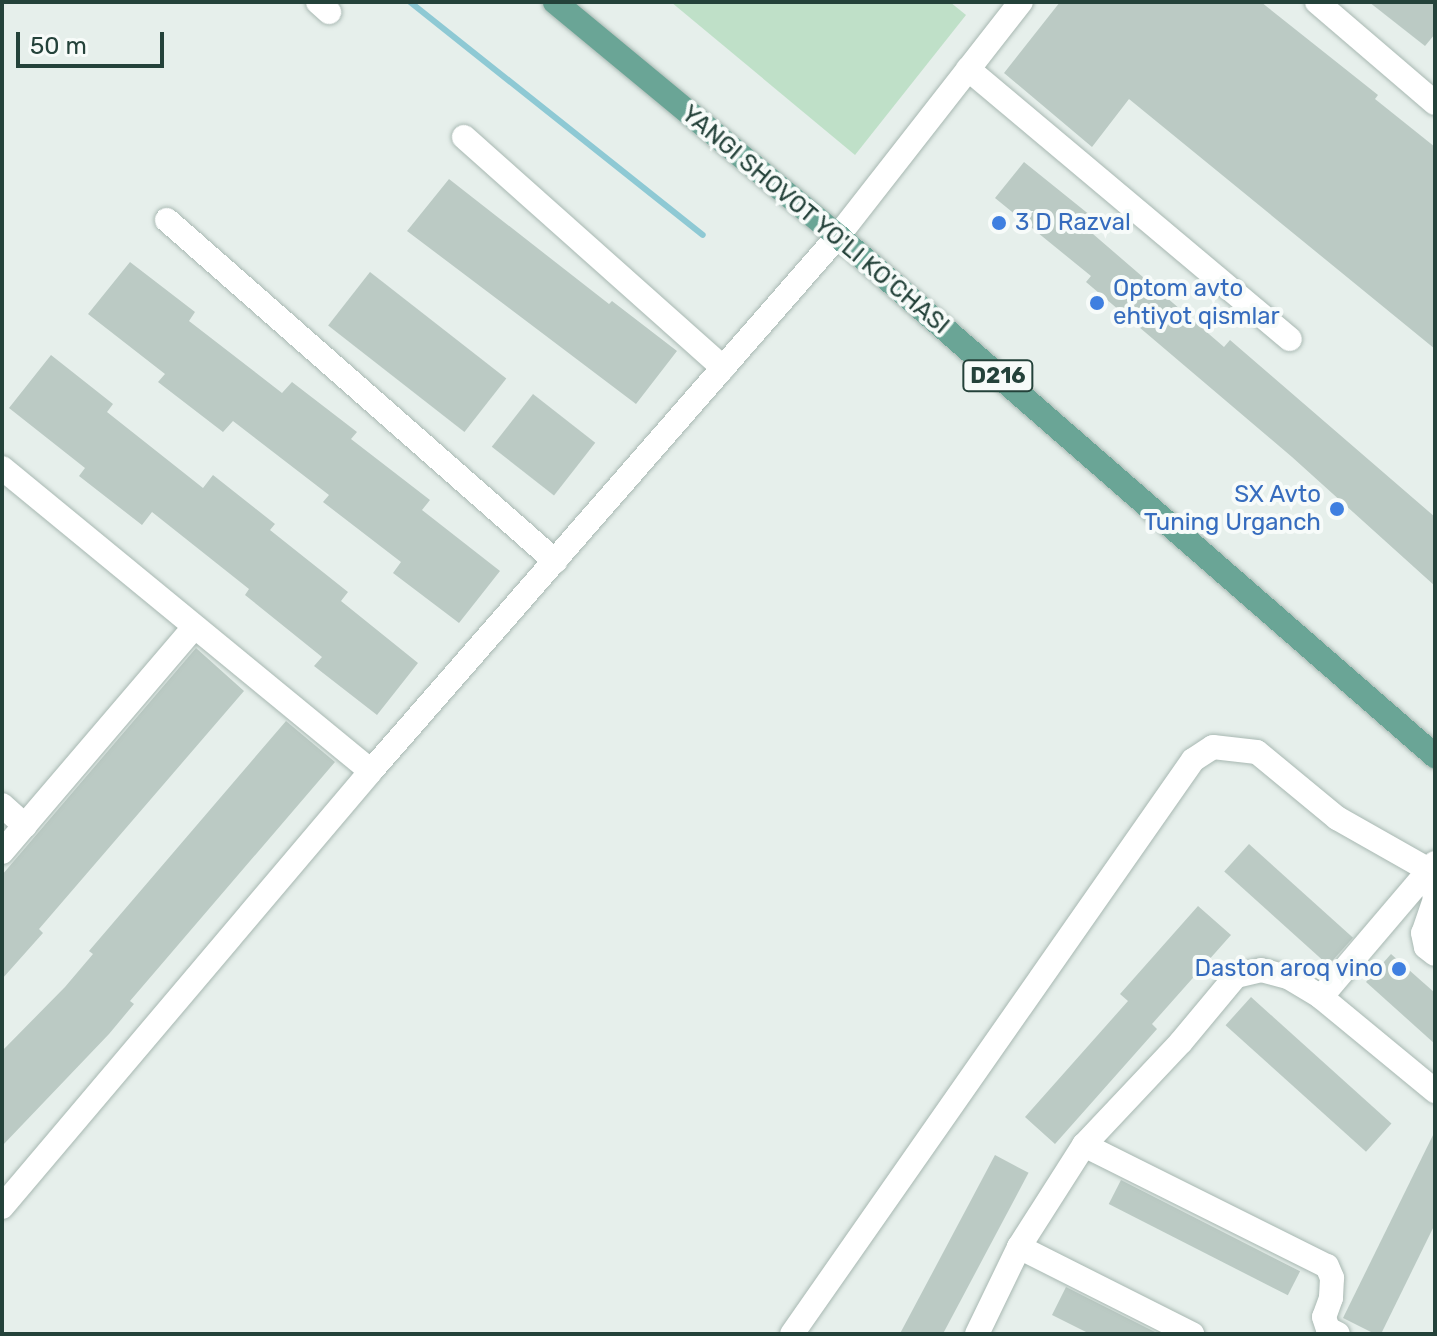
<!DOCTYPE html>
<style>
body{margin:0}
#map{position:relative;width:1437px;height:1336px;overflow:hidden;background:#e6efeb;font-family:Rubik,sans-serif}
div>[style]{position:absolute}
.green>*{inset:0;background:#bfe0c8}
.stream>*{height:6px;margin:-3px;padding:0 3px;transform-origin:3px;border-radius:3px;background:#8ec9d4}
.building>*{inset:0;background:#bbcac4;transform-origin:0 0}
.roads{filter:drop-shadow(0 0 2px #a8b8b2) drop-shadow(0 0 2px #a8b8b2)}
.minor>*{height:24px;margin:-12px;padding:0 12px;transform-origin:12px;border-radius:12px;background:#fff}
.major>*{height:24px;margin:-12px;padding:0 12px;transform-origin:12px;border-radius:12px;background:#6aa596}
.dots>*{width:22px;height:22px;translate:-50% -50%;box-sizing:border-box;border:4px solid #f7fbf9;border-radius:50%}
span{translate:-50% -50%;white-space:nowrap;text-align:center;line-height:1.15;-webkit-text-stroke:8px #f7fbf9;paint-order:stroke}
.shield-label span{padding:2px 6px;background:#f7fbf9;border:2px solid;border-radius:6px;-webkit-text-stroke-width:0}
.shield-label{font-size:22px;color:#24423a;font-weight:700}
.street-label{font-size:24px;color:#24423a}
.shop-label{font-size:24px;color:#366cbe}
.left{translate:0 -50%;text-align:left}
.right{translate:-100% -50%;text-align:right}
.frame{position:absolute;inset:0;border:4px solid #24423a;pointer-events:none}
.scale{position:absolute;left:16px;top:32px;width:148px;height:36px;box-sizing:border-box;border:4px solid #24423a;border-top:0;padding-left:10px;font-size:24px;line-height:28px;white-space:nowrap;color:#24423a;-webkit-text-stroke:6px #f7fbf9;paint-order:stroke}
</style>
<div id="map">
<div class="green">
<div style="clip-path:polygon(671px 2px,950px 2px,966px 15px,855px 155px)"></div>
</div>
<div class="stream">
<div style="left:410px;top:2px;width:374px;rotate:38.5deg"></div>
</div>
<div class="building">
<div style="clip-path:polygon(1060px 2px,1261px 2px,1378px 95px,1375px 99px,1435px 147px,1435px 349px,1129px 99px,1092px 147px,1004px 73px)"></div>
<div style="clip-path:polygon(1369px 2px,1435px 2px,1435px 34px,1425px 46px)"></div>
<div style="clip-path:polygon(1024px 162px,1101px 224px,1093px 234px,1224px 347px,1230px 340px,1435px 517px,1435px 586px,1292px 457px,1086px 282px,1091px 276px,995px 198px)"></div>
<div style="clip-path:polygon(449px 179px,609px 304px,612px 301px,677px 351px,636px 404px,407px 231px)"></div>
<div style="clip-path:polygon(130px 262px,195px 312px,189px 321px,282px 393px,292px 382px,357px 432px,351px 439px,430px 500px,422px 510px,500px 571px,459px 623px,393px 573px,401px 562px,323px 502px,329px 495px,233px 421px,223px 432px,158px 382px,165px 374px,88px 314px)"></div>
<div style="left:370px;top:272px;width:173px;height:68px;rotate:38deg"></div>
<div style="clip-path:polygon(51px 355px,113px 404px,107px 412px,203px 488px,213px 475px,275px 524px,270px 530px,348px 592px,341px 601px,418px 663px,377px 715px,314px 666px,322px 657px,245px 595px,249px 589px,152px 512px,142px 525px,79px 476px,85px 468px,9px 408px)"></div>
<div style="left:533px;top:394px;width:79px;height:67px;rotate:38deg"></div>
<div style="clip-path:polygon(196px 648px,244px 691px,39px 929px,43px 933px,2px 979px,2px 875px)"></div>
<div style="clip-path:polygon(286px 721px,335px 762px,130px 1001px,134px 1004px,109px 1034px,2px 1146px,2px 1051px,65px 987px,93px 954px,89px 951px)"></div>
<div style="left:1249px;top:844px;width:140px;height:37px;rotate:42deg"></div>
<div style="clip-path:polygon(1198px 906px,1231px 935px,1152px 1024px,1157px 1029px,1055px 1144px,1025px 1117px,1128px 1001px,1120px 994px)"></div>
<div style="clip-path:polygon(1391px 954px,1435px 993px,1435px 1044px,1366px 982px)"></div>
<div style="left:1251px;top:997px;width:189px;height:38px;rotate:42deg"></div>
<div style="clip-path:polygon(1435px 1131px,1435px 1224px,1381px 1334px,1375px 1334px,1343px 1318px)"></div>
<div style="left:995px;top:1155px;width:38px;height:202px;rotate:28deg"></div>
<div style="left:1121px;top:1180px;width:201px;height:27px;rotate:27deg"></div>
<div style="clip-path:polygon(1066px 1287px,1159px 1334px,1090px 1334px,1052px 1315px)"></div>
</div>
<div class="roads">
<div class="minor">
<div style="left:318px;top:2px;width:15px;rotate:42deg"></div>
<div style="left:1317px;top:2px;width:155px;rotate:40.6deg"></div>
<div style="left:968px;top:69px;width:420px;rotate:40deg"></div>
<div style="left:464px;top:137px;width:347px;rotate:41.7deg"></div>
<div style="left:167px;top:220px;width:517px;rotate:41.31deg"></div>
<div style="left:2px;top:468px;width:477px;rotate:39.4deg"></div>
<div style="left:2px;top:805px;width:31px;rotate:42deg"></div>
<div style="left:2px;top:852px;width:294px;rotate:-49.5deg"></div>
<div style="left:1321px;top:997px;width:148px;rotate:39.5deg"></div>
<div style="left:1084px;top:1145px;width:271px;rotate:26.5deg"></div>
<div style="left:1327px;top:1266px;width:13px;rotate:67deg"></div>
<div style="left:1332px;top:1278px;width:20px;rotate:93deg"></div>
<div style="left:1331px;top:1298px;width:20px;rotate:110deg"></div>
<div style="left:1324px;top:1317px;width:13px;rotate:72deg"></div>
<div style="left:1328px;top:1329px;width:11px;rotate:27deg"></div>
<div style="left:2px;top:1207px;width:571px;rotate:-49.76deg"></div>
<div style="left:371px;top:771px;width:710px;rotate:-48.88deg"></div>
<div style="left:838px;top:236px;width:297px;rotate:-52deg"></div>
<div style="left:1019px;top:1247px;width:194px;rotate:26.7deg"></div>
<div style="left:792px;top:1334px;width:700px;rotate:-55.06deg"></div>
<div style="left:1193px;top:760px;width:24px;rotate:-33deg"></div>
<div style="left:1213px;top:747px;width:44px;rotate:6.5deg"></div>
<div style="left:1257px;top:752px;width:104px;rotate:39.5deg"></div>
<div style="left:1337px;top:818px;width:106px;rotate:29.5deg"></div>
<div style="left:1429px;top:870px;width:30px;rotate:78deg"></div>
<div style="left:1435px;top:899px;width:36px;rotate:109deg"></div>
<div style="left:1423px;top:933px;width:14px;rotate:78deg"></div>
<div style="left:1426px;top:947px;width:11px;rotate:38deg"></div>
<div style="left:977px;top:1334px;width:97px;rotate:-64.2deg"></div>
<div style="left:1019px;top:1247px;width:121px;rotate:-57.5deg"></div>
<div style="left:1084px;top:1145px;width:141px;rotate:-46.7deg"></div>
<div style="left:1181px;top:1042px;width:86px;rotate:-50.2deg"></div>
<div style="left:1236px;top:976px;width:26px;rotate:-13deg"></div>
<div style="left:1261px;top:970px;width:28px;rotate:15deg"></div>
<div style="left:1288px;top:977px;width:39px;rotate:31deg"></div>
<div style="left:1321px;top:997px;width:176px;rotate:-49.6deg"></div>
</div>
<div class="major">
<div style="left:555px;top:2px;width:367px;rotate:39.6deg"></div>
<div style="left:838px;top:236px;width:792px;rotate:41.06deg"></div>
</div>
</div>
<div class="dots">
<div style="left:999px;top:223px;background:#3f7fe0"></div>
<div style="left:1097px;top:303px;background:#3f7fe0"></div>
<div style="left:1337px;top:509px;background:#3f7fe0"></div>
<div style="left:1399px;top:969px;background:#3f7fe0"></div>
</div>
<div class="shield-label">
<span style="left:998px;top:376px">D216</span>
</div>
<div class="street-label">
<span style="left:815px;top:220px;rotate:40deg">YANGI SHOVOT YO'LI KO'CHASI</span>
</div>
<div class="shop-label">
<span class="left" style="left:1015px;top:223px">3 D Razval</span>
<span class="left" style="left:1113px;top:303px">Optom avto<br>ehtiyot qismlar</span>
<span class="right" style="left:1321px;top:509px">SX Avto<br>Tuning Urganch</span>
<span class="right" style="left:1383px;top:969px">Daston aroq vino</span>
</div>
<div class="frame"></div>
<div class="scale">50 m</div>
</div>
